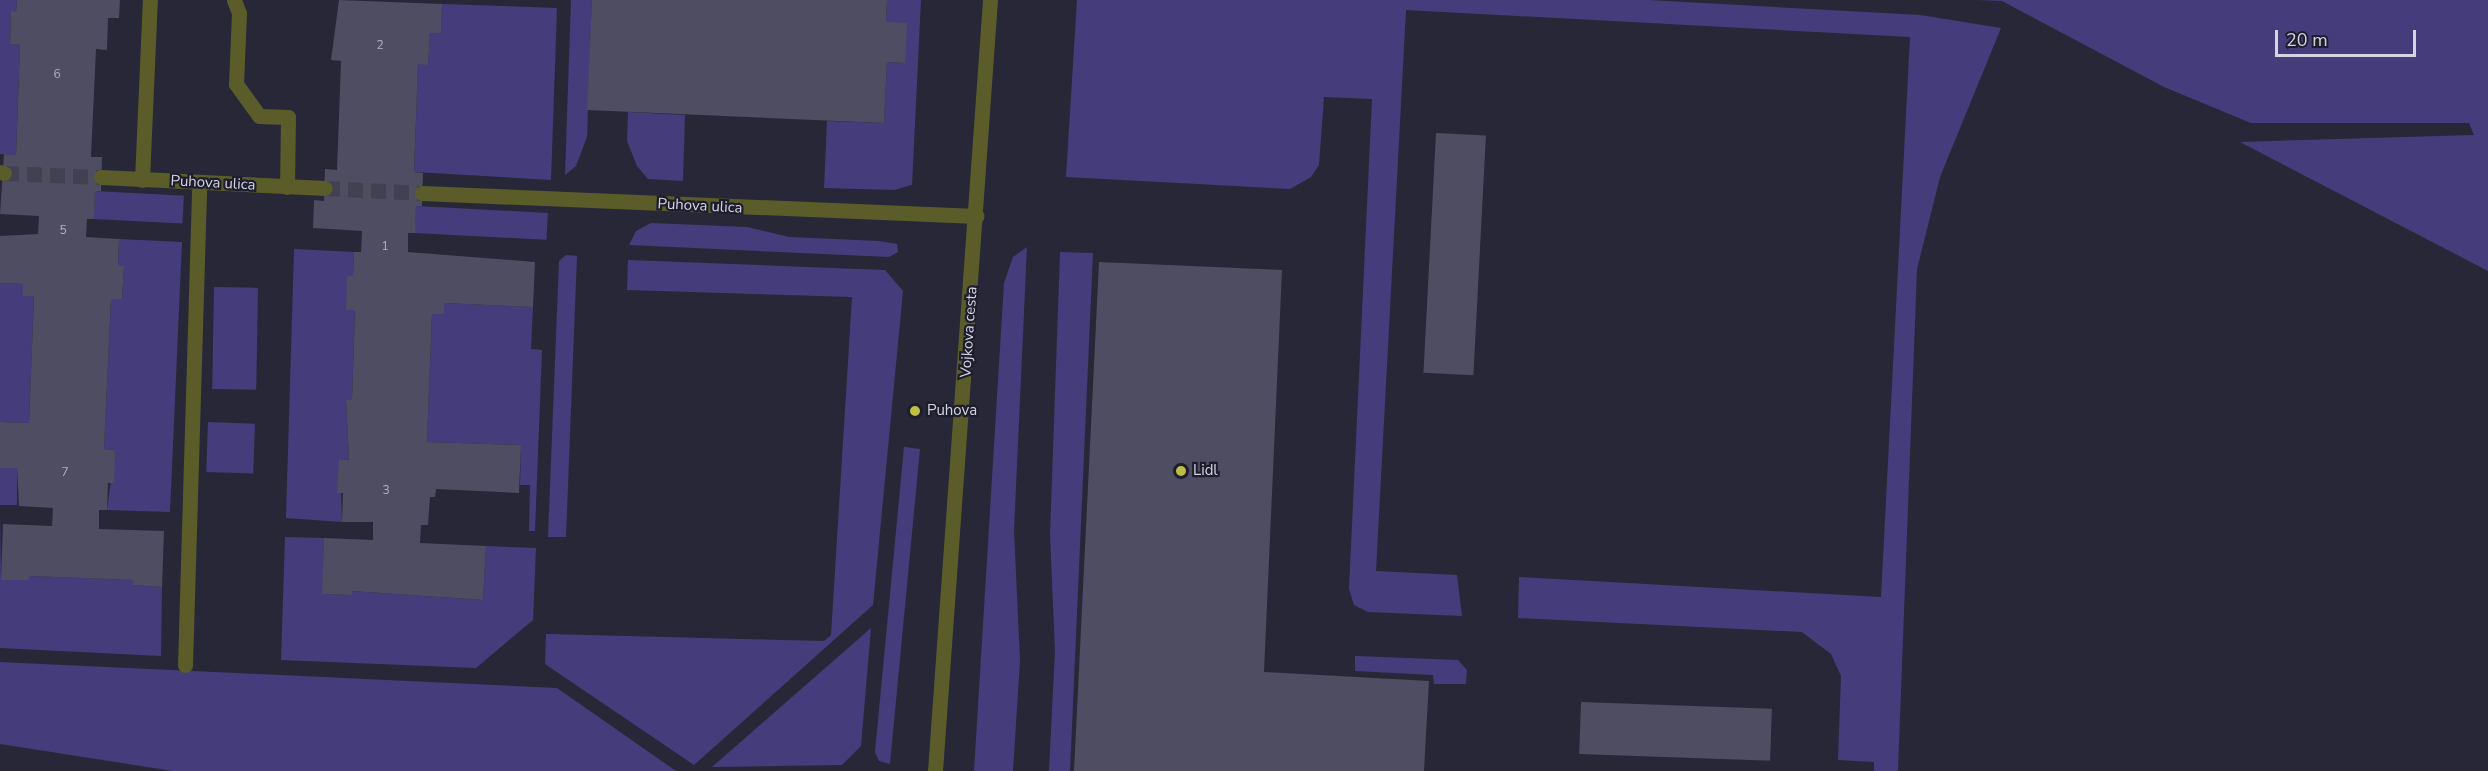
<!DOCTYPE html>
<style>
body{margin:0}
#map{position:relative;width:2488px;height:771px;overflow:hidden;background:#282738;font-family:"Nunito Sans",sans-serif}
div>[style]{position:absolute}
.green>*{inset:0;background:#453d7b;transform-origin:0 0}
.building>*{inset:0;background:#4e4d61;transform-origin:0 0}
.minor-tunnel>*{height:15px;margin-top:-7.5px;transform-origin:0;background:repeating-linear-gradient(90deg,#424151 0 15px,transparent 0 23px)}
.minor>*{height:15px;margin:-7.5px;padding:0 7.5px;transform-origin:7.5px;border-radius:7.5px;background:#5a5c29}
.dots>*{width:16px;height:16px;translate:-50% -50%;box-sizing:border-box;border:3px solid #1e1d2e;border-radius:50%}
span{translate:-50% -50%;white-space:nowrap;text-align:center;line-height:1.15;-webkit-text-stroke:4.5px #1e1d2e;paint-order:stroke}
.number-label{font-size:12px;color:#b3b3c1}
.number-label span{-webkit-text-stroke-width:0}
.street-label{font-size:15px;color:#d5d5e1}
.poi-label{font-size:15px;color:#d5d5e1}
.left{translate:0 -50%;text-align:left}
.scale{position:absolute;left:2275px;top:30px;width:141px;height:27px;box-sizing:border-box;border:3px solid #d5d5e1;border-top:0;padding-left:8px;font-size:18px;line-height:21px;white-space:nowrap;color:#d5d5e1;-webkit-text-stroke:4px #1e1d2e;paint-order:stroke}
</style>
<div id="map">
<div class="green">
<div style="clip-path:polygon(0 0,17px 0,16px 12px,11px 12px,10px 44px,20px 45px,16px 155px,0 154px)"></div>
<div style="clip-path:polygon(571px 0,592px 0,587px 137px,576px 166px,565px 175px)"></div>
<div style="clip-path:polygon(887px 0,921px 0,912px 185px,894px 190px,824px 188px,827px 121px,884px 123px,887px 62px,905px 63px,886px 22px)"></div>
<div style="clip-path:polygon(1077px 0,1648px 0,1920px 15px,2001px 28px,1940px 177px,1917px 269px,1898px 771px,1874px 771px,1874px 762px,1838px 760px,1841px 676px,1831px 654px,1802px 632px,1518px 618px,1519px 577px,1881px 597px,1910px 37px,1406px 10px,1376px 571px,1457px 575px,1462px 616px,1368px 612px,1354px 605px,1349px 589px,1372px 99px,1324px 97px,1319px 165px,1311px 177px,1290px 189px,1066px 177px)"></div>
<div style="clip-path:polygon(1978px 0,2488px 0,2488px 271px,2240px 142px,2474px 135px,2469px 123px,2251px 123px,2164px 87px,2002px 1px)"></div>
<div style="clip-path:polygon(442px 4px,557px 8px,551px 180px,414px 172px,418px 64px,428px 64px,430px 33px,441px 32px)"></div>
<div style="clip-path:polygon(628px 112px,685px 115px,683px 181px,648px 179px,637px 166px,627px 141px)"></div>
<div style="left:95px;top:191px;width:89px;height:28px;rotate:3deg"></div>
<div style="left:416px;top:206px;width:132px;height:27px;rotate:3deg"></div>
<div style="clip-path:polygon(651px 223px,747px 227px,789px 237px,879px 241px,897px 244px,898px 252px,889px 257px,629px 245px,636px 231px)"></div>
<div style="clip-path:polygon(119px 239px,182px 242px,170px 512px,107px 510px,115px 450px,104px 449px,111px 299px,122px 299px,124px 266px,118px 265px)"></div>
<div style="clip-path:polygon(1027px 247px,1014px 530px,1020px 660px,1013px 771px,974px 771px,1004px 283px,1013px 257px)"></div>
<div style="clip-path:polygon(294px 249px,354px 252px,353px 276px,347px 276px,355px 310px,352px 400px,346px 400px,349px 460px,340px 459px,342px 522px,286px 518px)"></div>
<div style="clip-path:polygon(1060px 252px,1093px 253px,1070px 771px,1049px 771px,1055px 651px,1050px 535px)"></div>
<div style="clip-path:polygon(566px 255px,577px 256px,566px 537px,548px 537px,559px 261px)"></div>
<div style="clip-path:polygon(628px 260px,885px 270px,903px 291px,873px 605px,694px 765px,545px 664px,546px 634px,824px 641px,831px 635px,852px 297px,627px 290px)"></div>
<div style="clip-path:polygon(0 283px,23px 284px,23px 295px,34px 296px,29px 423px,0 422px)"></div>
<div style="left:214px;top:287px;width:44px;height:102px;rotate:1deg"></div>
<div style="clip-path:polygon(444px 303px,533px 307px,531px 349px,542px 350px,535px 531px,529px 531px,530px 485px,520px 485px,521px 445px,427px 442px,432px 314px,444px 313px)"></div>
<div style="left:208px;top:422px;width:47px;height:50px;rotate:2deg"></div>
<div style="clip-path:polygon(904px 447px,920px 449px,890px 764px,879px 761px,875px 752px)"></div>
<div style="left:0;top:468px;width:17px;height:37px"></div>
<div style="clip-path:polygon(0 515px,1px 580px,28px 580px,29px 576px,133px 580px,133px 585px,162px 587px,161px 656px,0 648px)"></div>
<div style="clip-path:polygon(285px 537px,324px 538px,323px 594px,351px 595px,352px 591px,483px 600px,486px 546px,536px 548px,533px 620px,476px 668px,281px 660px)"></div>
<div style="clip-path:polygon(871px 628px,861px 746px,842px 765px,712px 767px)"></div>
<div style="clip-path:polygon(1355px 656px,1458px 660px,1467px 670px,1466px 684px,1434px 684px,1433px 675px,1355px 671px)"></div>
<div style="clip-path:polygon(0 662px,557px 688px,676px 771px,173px 771px,0 744px)"></div>
</div>
<div class="building">
<div style="clip-path:polygon(17px 0,120px 0,119px 18px,108px 18px,107px 50px,96px 49px,91px 157px,102px 157px,101px 191px,95px 191px,94px 219px,87px 219px,86px 237px,119px 239px,118px 265px,124px 266px,122px 299px,111px 299px,104px 449px,115px 450px,114px 483px,108px 483px,107px 510px,99px 510px,99px 529px,164px 531px,162px 587px,133px 585px,133px 580px,29px 576px,29px 580px,1px 580px,3px 524px,52px 526px,53px 508px,19px 506px,17px 468px,0 468px,0 422px,29px 423px,34px 296px,23px 296px,23px 284px,0 283px,0 236px,38px 234px,39px 216px,0 214px,4px 154px,16px 155px,20px 45px,10px 44px,11px 11px,16px 12px)"></div>
<div style="clip-path:polygon(339px 0,442px 4px,441px 33px,430px 33px,428px 65px,418px 64px,414px 172px,423px 173px,422px 206px,416px 206px,415px 233px,408px 233px,408px 252px,535px 262px,533px 307px,444px 303px,444px 314px,432px 314px,427px 442px,521px 445px,519px 493px,436px 489px,435px 497px,430px 497px,428px 525px,421px 525px,420px 543px,486px 546px,483px 600px,352px 591px,352px 595px,322px 594px,324px 538px,373px 540px,373px 522px,342px 522px,343px 493px,337px 493px,339px 459px,349px 460px,346px 400px,352px 400px,355px 310px,346px 310px,347px 276px,353px 276px,354px 252px,361px 252px,362px 231px,313px 228px,314px 200px,324px 201px,325px 169px,337px 170px,341px 61px,331px 60px)"></div>
<div style="clip-path:polygon(592px 0,887px 0,886px 22px,907px 23px,905px 63px,887px 62px,884px 123px,587px 110px)"></div>
<div style="left:1436px;top:133px;width:50px;height:240px;rotate:3deg"></div>
<div style="clip-path:polygon(1099px 262px,1282px 270px,1264px 672px,1429px 681px,1424px 771px,1074px 771px)"></div>
<div style="left:1581px;top:702px;width:191px;height:52px;rotate:2deg"></div>
</div>
<div class="minor-tunnel">
<div style="left:4px;top:173px;width:97px;rotate:2.4deg"></div>
<div style="left:325px;top:188px;width:97px;rotate:3deg"></div>
</div>
<div class="minor">
<div style="left:234px;top:0;width:14px;rotate:69deg"></div>
<div style="left:239px;top:13px;width:71px;rotate:92.4deg"></div>
<div style="left:236px;top:84px;width:39px;rotate:54deg"></div>
<div style="left:259px;top:116px;width:29px;rotate:2deg"></div>
<div style="left:288px;top:117px;width:70px;rotate:90.8deg"></div>
<div style="left:0;top:172px;width:4px;rotate:14deg"></div>
<div style="left:101px;top:177px;width:224px;rotate:2.8deg"></div>
<div style="left:142px;top:180px;width:180px;rotate:-87.5deg"></div>
<div style="left:422px;top:193px;width:555px;rotate:2.37deg"></div>
<div style="left:185px;top:665px;width:483px;rotate:-88.3deg"></div>
<div style="left:935px;top:771px;width:773px;rotate:-85.92deg"></div>
</div>
<div class="dots">
<div style="left:915px;top:411px;background:#bcbf44"></div>
<div style="left:1181px;top:471px;background:#bcbf44"></div>
</div>
<div class="number-label">
<span style="left:380px;top:46px">2</span>
<span style="left:57px;top:75px">6</span>
<span style="left:63px;top:231px">5</span>
<span style="left:385px;top:247px">1</span>
<span style="left:65px;top:473px">7</span>
<span style="left:386px;top:491px">3</span>
</div>
<div class="street-label">
<span style="left:213px;top:183px;rotate:3deg">Puhova ulica</span>
<span style="left:700px;top:206px;rotate:3deg">Puhova ulica</span>
<span style="left:969px;top:332px;rotate:-86deg">Vojkova cesta</span>
</div>
<div class="poi-label">
<span class="left" style="left:927px;top:411px">Puhova</span>
<span class="left" style="left:1193px;top:471px">Lidl</span>
</div>
<div class="scale">20 m</div>
</div>
